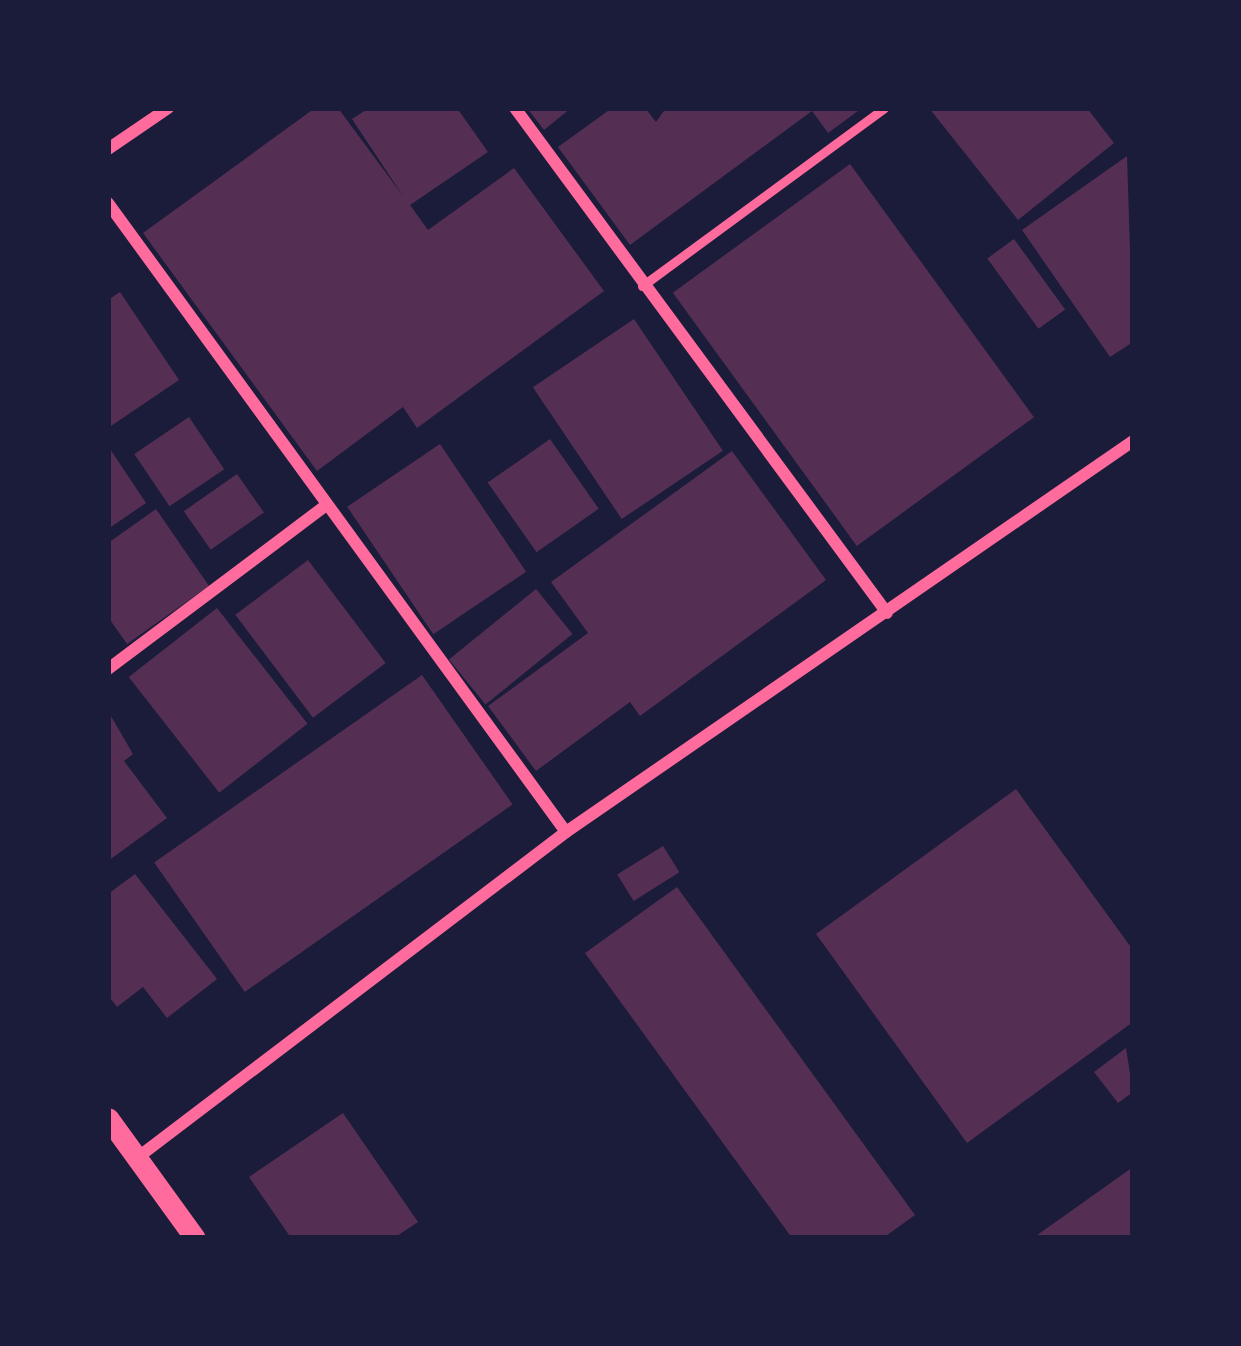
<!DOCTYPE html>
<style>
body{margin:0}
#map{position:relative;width:1241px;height:1346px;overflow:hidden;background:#1b1b3a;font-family:"Playfair Display",serif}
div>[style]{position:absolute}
.building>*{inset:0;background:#542f53;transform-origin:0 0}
.service>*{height:9px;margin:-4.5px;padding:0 4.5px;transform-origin:4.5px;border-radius:4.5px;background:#ff6b9d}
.minor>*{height:12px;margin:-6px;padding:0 6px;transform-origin:6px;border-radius:6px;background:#ff6b9d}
.tertiary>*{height:21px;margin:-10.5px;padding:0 10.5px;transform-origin:10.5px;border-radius:10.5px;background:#ff6b9d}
span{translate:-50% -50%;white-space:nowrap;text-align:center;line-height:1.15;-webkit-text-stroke:9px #1b1b3a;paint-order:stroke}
.frame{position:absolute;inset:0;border:111px solid #1b1b3a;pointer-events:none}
</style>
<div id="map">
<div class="building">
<div style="clip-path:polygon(315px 108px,338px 108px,403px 196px,352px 119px,369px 108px,457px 108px,488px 152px,410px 205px,428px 230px,514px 168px,604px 291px,417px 428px,403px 407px,317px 471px,143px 233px)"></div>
<div style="clip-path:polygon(527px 108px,571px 108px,544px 130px)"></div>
<div style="clip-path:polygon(612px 108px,645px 108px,656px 122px,666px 108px,862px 108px,828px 133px,812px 111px,630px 245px,558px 147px)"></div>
<div style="clip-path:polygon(929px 108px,1087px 108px,1114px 143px,1018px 220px)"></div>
<div style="clip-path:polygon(1127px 156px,1133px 342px,1110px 357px,1022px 230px)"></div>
<div style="left:850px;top:164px;width:313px;height:219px;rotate:54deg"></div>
<div style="left:1014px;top:239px;width:87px;height:33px;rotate:54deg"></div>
<div style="clip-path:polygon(120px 292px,179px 380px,108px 428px,108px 300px)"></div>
<div style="left:634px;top:319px;width:159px;height:122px;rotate:56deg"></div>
<div style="left:189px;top:417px;width:63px;height:66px;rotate:56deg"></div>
<div style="left:550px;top:439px;width:85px;height:76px;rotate:55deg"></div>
<div style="left:440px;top:444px;width:154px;height:112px;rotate:56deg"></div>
<div style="clip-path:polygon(108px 446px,146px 503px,108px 529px)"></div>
<div style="clip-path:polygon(732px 451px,826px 580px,640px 716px,630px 702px,536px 771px,488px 706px,588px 633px,551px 582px)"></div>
<div style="left:237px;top:474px;width:47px;height:65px;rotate:55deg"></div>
<div style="clip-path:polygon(156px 509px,209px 586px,127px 644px,108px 617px,108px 543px)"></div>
<div style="left:308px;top:560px;width:129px;height:91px;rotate:53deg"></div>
<div style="left:536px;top:589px;width:58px;height:112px;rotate:51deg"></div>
<div style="left:217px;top:608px;width:147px;height:112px;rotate:52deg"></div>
<div style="left:422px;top:675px;width:158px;height:327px;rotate:55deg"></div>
<div style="clip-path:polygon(108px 711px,133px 754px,124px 761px,167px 818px,108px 861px)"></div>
<div style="clip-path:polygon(1016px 789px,1133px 950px,1133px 1022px,967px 1143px,816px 934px)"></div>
<div style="left:663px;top:846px;width:31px;height:54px;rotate:58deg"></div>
<div style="clip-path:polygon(135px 874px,217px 979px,167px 1018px,143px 987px,117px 1007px,108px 995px,108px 894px)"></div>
<div style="clip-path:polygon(677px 887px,915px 1215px,883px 1238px,792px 1238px,585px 953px)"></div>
<div style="clip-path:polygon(1126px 1048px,1133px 1092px,1118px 1103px,1094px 1072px)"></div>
<div style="clip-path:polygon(343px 1113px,418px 1222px,394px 1238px,291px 1238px,249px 1177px)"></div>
<div style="clip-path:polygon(1133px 1167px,1133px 1238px,1033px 1238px)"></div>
</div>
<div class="service">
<div style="left:642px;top:286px;width:300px;rotate:-36.3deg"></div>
</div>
<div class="minor">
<div style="left:515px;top:108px;width:627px;rotate:53.62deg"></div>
<div style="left:108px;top:149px;width:73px;rotate:-34.3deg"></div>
<div style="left:108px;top:203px;width:778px;rotate:53.94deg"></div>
<div style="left:108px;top:669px;width:271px;rotate:-36.9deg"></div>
<div style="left:137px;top:1158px;width:539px;rotate:-37.23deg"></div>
<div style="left:566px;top:832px;width:689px;rotate:-34.59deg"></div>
</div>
<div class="tertiary">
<div style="left:108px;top:1118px;width:148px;rotate:54.1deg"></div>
</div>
<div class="frame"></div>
</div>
